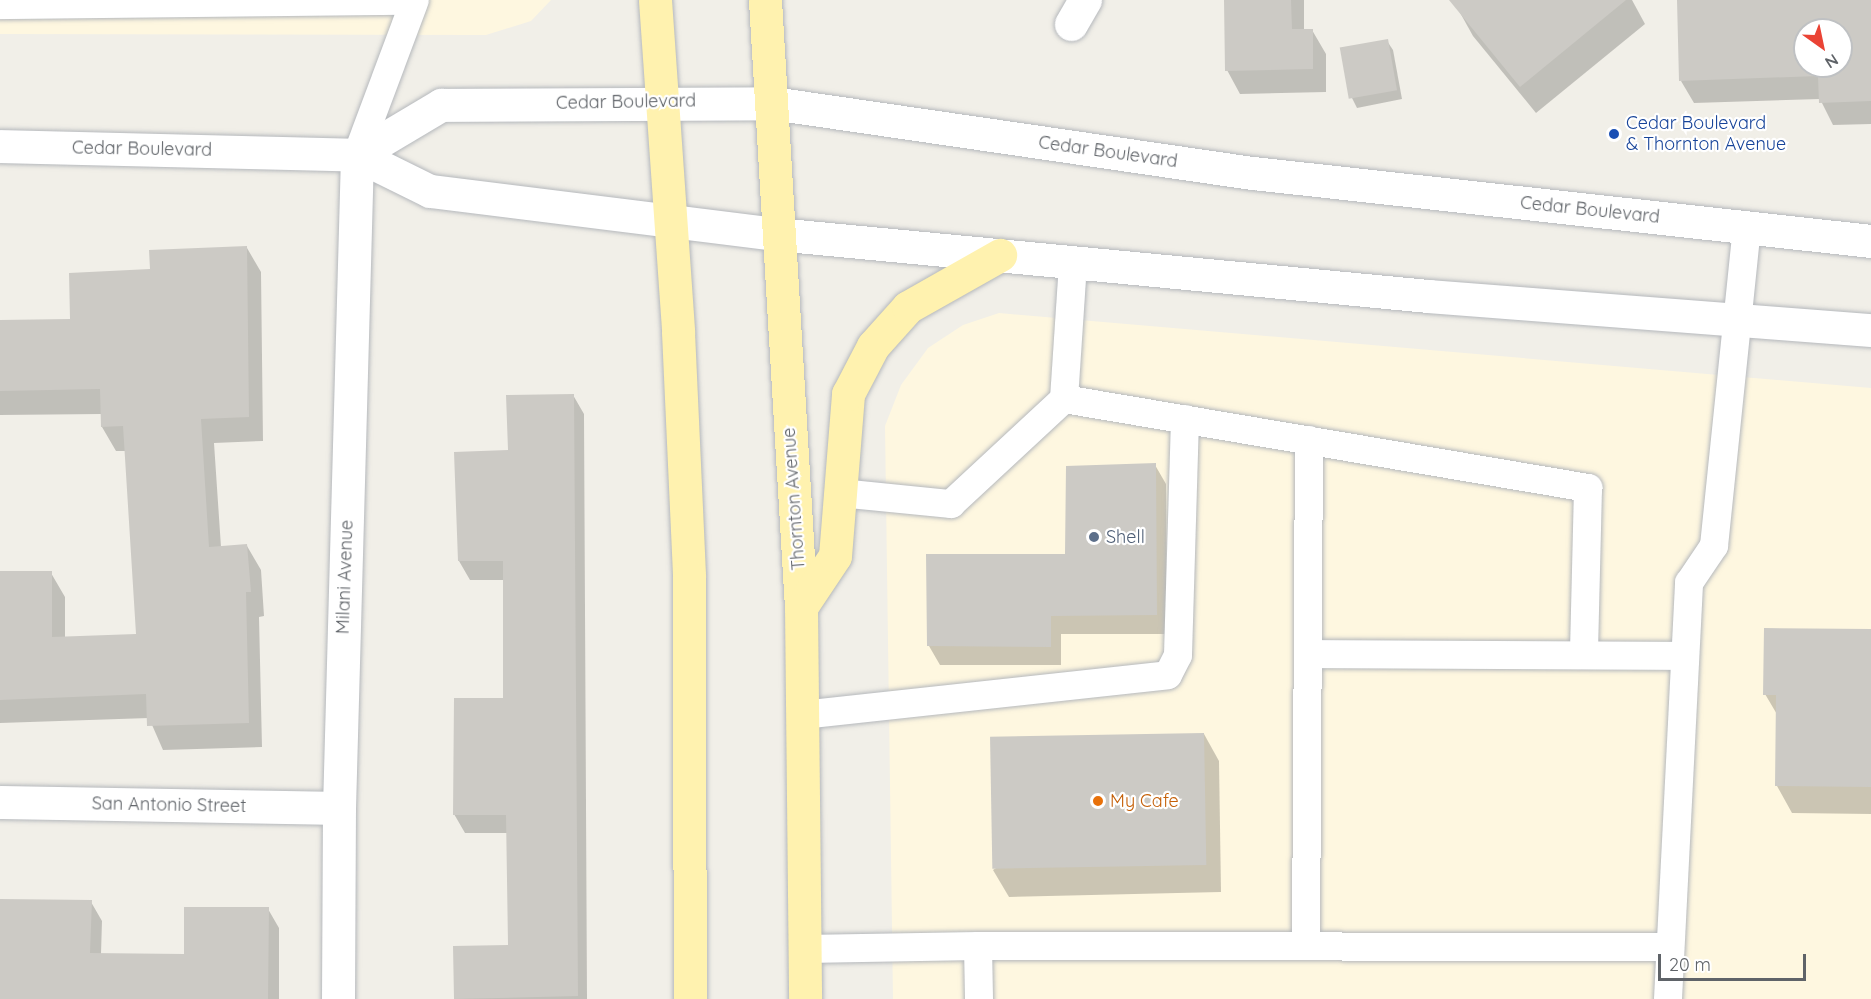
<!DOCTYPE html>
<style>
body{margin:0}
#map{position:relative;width:1871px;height:999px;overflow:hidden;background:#f1efe8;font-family:Quicksand,sans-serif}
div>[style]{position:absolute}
.commercial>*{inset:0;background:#fef7e0}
.shadow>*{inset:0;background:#0003}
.building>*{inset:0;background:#cccac5;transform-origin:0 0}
.roads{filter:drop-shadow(0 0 2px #b5b8bc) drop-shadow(0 0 2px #b5b8bc)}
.service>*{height:28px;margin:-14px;padding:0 14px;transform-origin:14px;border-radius:14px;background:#fff}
.minor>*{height:33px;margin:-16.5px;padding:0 16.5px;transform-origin:16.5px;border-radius:16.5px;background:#fff}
.secondary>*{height:33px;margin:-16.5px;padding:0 16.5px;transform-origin:16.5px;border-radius:16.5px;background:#fff}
.primary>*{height:33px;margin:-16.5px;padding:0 16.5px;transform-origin:16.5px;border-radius:16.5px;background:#fff2af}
.dots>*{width:16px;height:16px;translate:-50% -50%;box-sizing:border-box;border:3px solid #fff;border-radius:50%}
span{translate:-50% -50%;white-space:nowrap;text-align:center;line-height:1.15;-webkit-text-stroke:4.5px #fff;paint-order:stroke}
.street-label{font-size:18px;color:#5f6368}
.transit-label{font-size:18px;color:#164399}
.left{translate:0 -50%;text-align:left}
.service-label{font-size:18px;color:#4e5e75}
.food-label{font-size:18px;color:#c56008}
.north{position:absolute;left:1793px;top:18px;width:60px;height:60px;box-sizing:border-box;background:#fff;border:2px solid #bfc1c3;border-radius:50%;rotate:147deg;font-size:16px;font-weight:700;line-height:24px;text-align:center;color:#5f6368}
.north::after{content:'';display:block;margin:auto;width:21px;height:27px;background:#ea4335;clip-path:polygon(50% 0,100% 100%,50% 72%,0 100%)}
.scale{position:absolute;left:1658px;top:954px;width:148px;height:27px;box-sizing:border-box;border:3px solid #5f6368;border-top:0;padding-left:8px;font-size:18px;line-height:21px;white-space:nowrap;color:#5f6368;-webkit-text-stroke:4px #fff;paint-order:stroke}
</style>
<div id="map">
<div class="commercial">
<div style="clip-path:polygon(0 0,551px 0,531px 21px,486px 35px,0 34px)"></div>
<div style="clip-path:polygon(999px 313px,1871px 388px,1871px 999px,893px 999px,885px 426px,901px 385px,928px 348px,963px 325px)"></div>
</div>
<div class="shadow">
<div style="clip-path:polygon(1226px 0,1304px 0,1304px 30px,1312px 30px,1326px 54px,1326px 92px,1240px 94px,1227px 70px)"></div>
<div style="clip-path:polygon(1469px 0,1632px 0,1645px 24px,1536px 113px,1473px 36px,1458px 9px)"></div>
<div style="clip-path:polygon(evenodd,1772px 0,1871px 0,1871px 124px,1833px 125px,1820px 99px,1694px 103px,1681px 81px,1772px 0,1805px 30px,1841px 30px,1841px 66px,1805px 66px,1805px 30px)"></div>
<div style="clip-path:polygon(1387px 41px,1393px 50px,1402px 99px,1357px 108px,1352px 98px)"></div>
<div style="clip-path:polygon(247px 248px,261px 272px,263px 441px,214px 443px,221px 547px,247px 546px,261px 570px,264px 616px,259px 617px,262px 747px,163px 750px,149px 718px,0 723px,0 573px,51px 573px,65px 597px,65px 638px,138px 636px,126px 451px,116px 451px,102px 427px,102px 414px,0 415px,0 321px,72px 321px,152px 270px)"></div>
<div style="clip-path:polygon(573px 395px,584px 414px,587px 999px,455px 999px,454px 948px,509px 947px,508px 833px,465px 833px,454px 814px,505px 700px,505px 580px,470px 580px,459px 561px,509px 452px)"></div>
<div style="clip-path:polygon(1155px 465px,1166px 484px,1167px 634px,1061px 634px,1061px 665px,940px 665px,929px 646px,1067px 555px)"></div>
<div style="clip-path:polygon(1871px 631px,1871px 814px,1792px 813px,1777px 786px,1778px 716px,1765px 694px)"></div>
<div style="clip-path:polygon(1204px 734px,1219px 761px,1221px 892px,1009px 897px,993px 870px)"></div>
<div style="clip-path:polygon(0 902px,91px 902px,102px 921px,101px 954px,186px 955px,268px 909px,279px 928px,279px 999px,0 999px)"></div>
</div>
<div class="building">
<div style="clip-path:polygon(1224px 0,1291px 0,1292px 29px,1313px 29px,1313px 69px,1225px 71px)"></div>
<div style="clip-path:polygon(1449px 0,1626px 0,1520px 87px)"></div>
<div style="clip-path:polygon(evenodd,1677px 0,1871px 0,1871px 101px,1819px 103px,1818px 76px,1679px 81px,1677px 0,1805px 30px,1841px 30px,1841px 66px,1805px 66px,1805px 30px)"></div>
<div style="left:1388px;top:39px;width:52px;height:49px;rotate:80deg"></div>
<div style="clip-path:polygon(247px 246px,249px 417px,201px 419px,209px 547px,247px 544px,251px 592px,246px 592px,249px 723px,147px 726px,146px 694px,0 700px,0 571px,52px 571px,52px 637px,136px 634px,123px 426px,101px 427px,100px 389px,0 391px,0 320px,70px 319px,69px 273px,150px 269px,149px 250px)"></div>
<div style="clip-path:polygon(574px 394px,578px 996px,454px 999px,453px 946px,508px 945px,506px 815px,453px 815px,454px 698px,503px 698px,503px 561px,458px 561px,454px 452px,508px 450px,506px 395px)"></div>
<div style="clip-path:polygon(1156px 463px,1157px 615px,1051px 616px,1051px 647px,927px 646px,926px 554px,1065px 554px,1066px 466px)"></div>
<div style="clip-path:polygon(1764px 628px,1871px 629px,1871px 787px,1775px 786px,1776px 695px,1763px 695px)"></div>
<div style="left:1204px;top:733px;width:132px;height:214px;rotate:89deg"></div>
<div style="clip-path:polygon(0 899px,92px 900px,90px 953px,184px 954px,184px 907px,269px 907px,268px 999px,0 999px)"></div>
</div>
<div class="roads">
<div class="service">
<div style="left:0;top:5px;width:413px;rotate:-0.6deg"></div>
<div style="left:357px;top:155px;width:165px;rotate:-69.5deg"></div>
<div style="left:1064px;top:399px;width:532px;rotate:9.64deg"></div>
<div style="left:1588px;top:488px;width:166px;rotate:91.4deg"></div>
<div style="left:840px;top:493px;width:112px;rotate:5.7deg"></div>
<div style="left:951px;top:504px;width:154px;rotate:-42.9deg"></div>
<div style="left:1064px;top:399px;width:137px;rotate:-86.2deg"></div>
<div style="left:1309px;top:654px;width:376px;rotate:0.3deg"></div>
<div style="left:802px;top:715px;width:368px;rotate:-6.2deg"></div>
<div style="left:1168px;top:675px;width:22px;rotate:-63deg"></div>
<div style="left:1178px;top:655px;width:236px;rotate:-88.3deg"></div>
<div style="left:1306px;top:945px;width:505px;rotate:-89.66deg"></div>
<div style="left:978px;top:946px;width:53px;rotate:88.9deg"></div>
<div style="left:805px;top:949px;width:173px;rotate:-1deg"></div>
<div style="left:978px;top:946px;width:692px;rotate:0.08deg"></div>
<div style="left:1668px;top:999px;width:417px;rotate:-87.1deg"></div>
<div style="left:1689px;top:583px;width:45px;rotate:-56deg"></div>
<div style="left:1714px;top:546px;width:320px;rotate:-84.1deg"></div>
</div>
<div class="minor">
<div style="left:1071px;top:24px;width:28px;rotate:-60deg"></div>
<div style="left:0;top:802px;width:339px;rotate:1deg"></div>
<div style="left:338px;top:999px;width:191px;rotate:-89.7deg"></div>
<div style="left:339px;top:808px;width:653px;rotate:-88.42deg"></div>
</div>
<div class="secondary">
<div style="left:0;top:146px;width:357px;rotate:1.4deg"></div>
<div style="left:357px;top:155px;width:81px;rotate:26.3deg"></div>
<div style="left:430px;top:191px;width:349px;rotate:7.1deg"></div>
<div style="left:776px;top:234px;width:655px;rotate:5.43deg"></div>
<div style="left:1428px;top:296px;width:444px;rotate:4.4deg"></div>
<div style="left:357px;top:155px;width:98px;rotate:-30.8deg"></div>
<div style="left:441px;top:105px;width:331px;rotate:-0.3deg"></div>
<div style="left:772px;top:103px;width:486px;rotate:8.3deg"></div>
<div style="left:1253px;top:173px;width:622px;rotate:6.28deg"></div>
</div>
<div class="primary">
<div style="left:655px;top:0;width:333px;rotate:86deg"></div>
<div style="left:678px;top:332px;width:245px;rotate:87.4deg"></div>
<div style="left:689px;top:577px;width:422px;rotate:89.9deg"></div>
<div style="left:765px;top:0;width:608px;rotate:86.61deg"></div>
<div style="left:801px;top:607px;width:392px;rotate:89.4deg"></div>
<div style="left:801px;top:607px;width:61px;rotate:-56.3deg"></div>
<div style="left:835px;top:556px;width:163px;rotate:-85.4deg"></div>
<div style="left:848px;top:394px;width:54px;rotate:-62.5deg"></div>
<div style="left:873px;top:346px;width:52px;rotate:-48.1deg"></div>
<div style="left:908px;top:307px;width:106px;rotate:-29.5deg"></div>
</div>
</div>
<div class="dots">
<div style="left:1614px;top:134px;background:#1a4fb4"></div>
<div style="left:1094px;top:537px;background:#5c6f8a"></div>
<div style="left:1098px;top:801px;background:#e8710a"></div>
</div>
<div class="street-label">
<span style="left:626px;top:102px;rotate:-1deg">Cedar Boulevard</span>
<span style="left:142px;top:149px;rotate:1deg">Cedar Boulevard</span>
<span style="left:1108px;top:152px;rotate:8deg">Cedar Boulevard</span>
<span style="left:1590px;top:210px;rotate:6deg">Cedar Boulevard</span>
<span style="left:794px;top:499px;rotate:-94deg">Thornton Avenue</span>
<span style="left:345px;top:577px;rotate:-88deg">Milani Avenue</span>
<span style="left:169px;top:805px;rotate:1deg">San Antonio Street</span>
</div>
<div class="transit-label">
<span class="left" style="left:1626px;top:134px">Cedar Boulevard<br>&amp; Thornton Avenue</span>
</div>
<div class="service-label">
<span class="left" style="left:1106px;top:537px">Shell</span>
</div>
<div class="food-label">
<span class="left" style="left:1110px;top:801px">My Cafe</span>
</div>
<div class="north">N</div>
<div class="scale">20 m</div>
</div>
